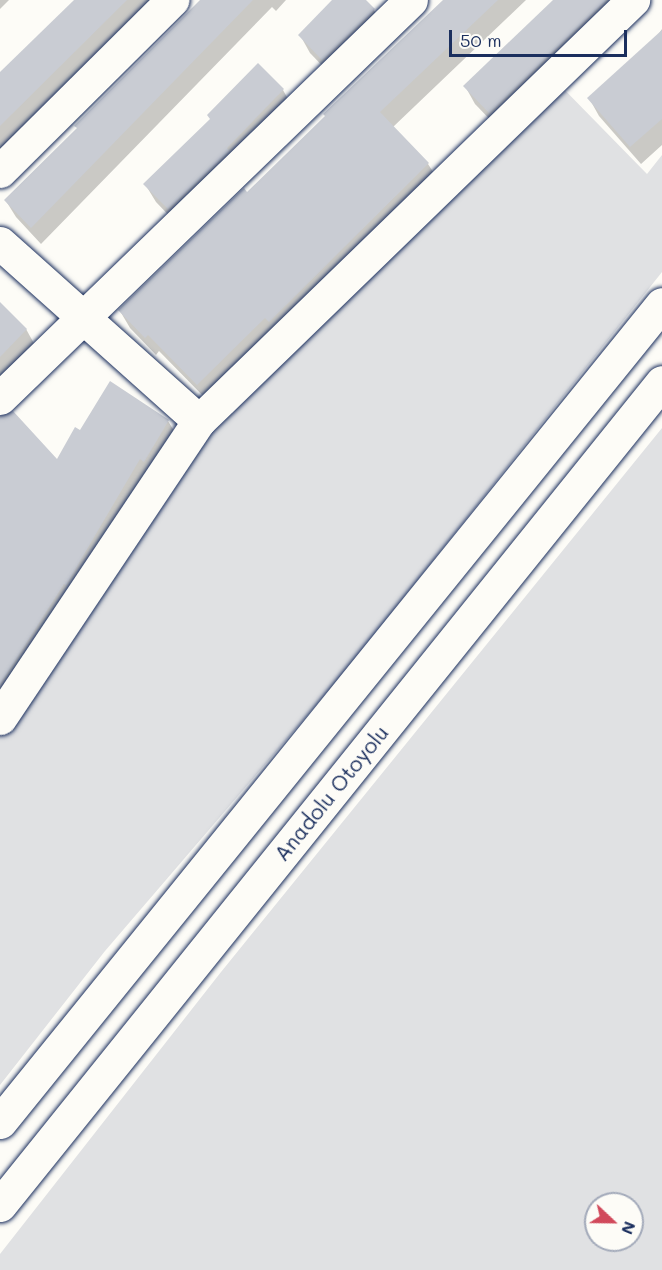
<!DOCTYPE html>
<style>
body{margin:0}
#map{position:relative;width:662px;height:1270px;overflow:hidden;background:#fdfcf7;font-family:Mali,sans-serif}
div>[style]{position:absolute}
.green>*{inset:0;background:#e0e1e3}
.shadow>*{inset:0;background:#0003}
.building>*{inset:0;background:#c9ccd3}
.roads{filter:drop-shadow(0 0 2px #1b2f5e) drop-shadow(0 0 2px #1b2f5e)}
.minor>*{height:33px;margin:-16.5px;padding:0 16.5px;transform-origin:16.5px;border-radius:16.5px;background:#fdfcf7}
.highway>*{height:33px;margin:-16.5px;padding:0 16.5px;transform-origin:16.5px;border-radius:16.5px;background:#fdfcf7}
span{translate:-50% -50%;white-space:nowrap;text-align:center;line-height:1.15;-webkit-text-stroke:4.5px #fdfcf7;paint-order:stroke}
.street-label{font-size:21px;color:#1b2f5e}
.north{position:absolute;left:584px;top:1192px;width:60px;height:60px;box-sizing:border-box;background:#fdfcf7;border:2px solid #a3aaba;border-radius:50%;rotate:112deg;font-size:16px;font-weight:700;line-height:24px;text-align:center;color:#1b2f5e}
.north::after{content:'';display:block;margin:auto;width:21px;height:27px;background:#d1495b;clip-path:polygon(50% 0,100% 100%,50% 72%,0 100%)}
.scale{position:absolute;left:449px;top:30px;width:178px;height:27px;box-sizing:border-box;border:3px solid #1b2f5e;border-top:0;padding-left:8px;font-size:18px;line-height:21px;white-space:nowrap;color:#1b2f5e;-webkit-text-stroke:4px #fdfcf7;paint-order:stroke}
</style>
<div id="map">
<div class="green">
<div style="clip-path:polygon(553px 78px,647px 174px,662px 155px,662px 272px,347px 669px,105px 951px,0 1085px,0 718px,199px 421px)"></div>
<div style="clip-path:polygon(evenodd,662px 428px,662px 1270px,0 1270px,0 1254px,221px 972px,662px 428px,596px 1204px,632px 1204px,632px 1240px,596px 1240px,596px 1204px)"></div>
</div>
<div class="shadow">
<div style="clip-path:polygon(0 0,9px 0,0 9px)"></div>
<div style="clip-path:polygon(75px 0,155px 0,0 155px,0 74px)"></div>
<div style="clip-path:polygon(201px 0,286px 0,276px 11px,272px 7px,41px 244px,16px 217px,6px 201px,78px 129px)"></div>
<div style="clip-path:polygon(334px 0,364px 0,374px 10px,384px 28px,333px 77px,310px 53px,300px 35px)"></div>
<div style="clip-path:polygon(444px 0,526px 0,393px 127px,428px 164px,439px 181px,208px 401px,159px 351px,156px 355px,130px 328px,120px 311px,247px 194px)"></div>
<div style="clip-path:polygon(554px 0,615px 0,500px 130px,475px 104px,465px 86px)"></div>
<div style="clip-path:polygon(662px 29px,662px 145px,641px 164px,599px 116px,589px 98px,655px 39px)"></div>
<div style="clip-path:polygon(258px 65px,283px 90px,293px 108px,179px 226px,156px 202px,145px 184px,211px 120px)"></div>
<div style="clip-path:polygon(0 304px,26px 329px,36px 347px,0 385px)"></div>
<div style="clip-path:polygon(0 418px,57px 461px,80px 432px,168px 421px,179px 439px,0 718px)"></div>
</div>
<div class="building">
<div style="clip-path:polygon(74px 0,127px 0,0 126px,0 72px)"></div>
<div style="clip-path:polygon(200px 0,253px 0,31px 228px,4px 200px,77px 128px,74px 126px)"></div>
<div style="clip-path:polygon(332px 0,366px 0,375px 9px,322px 60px,298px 35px)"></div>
<div style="clip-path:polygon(443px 0,498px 0,380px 112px,429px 163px,269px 322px,265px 318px,197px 385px,148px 335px,145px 338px,118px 310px,244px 188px,247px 192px,325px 116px,323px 114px)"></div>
<div style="clip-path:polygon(553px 0,606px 0,489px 113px,463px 86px)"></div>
<div style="clip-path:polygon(662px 30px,662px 119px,630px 147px,587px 98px)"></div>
<div style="clip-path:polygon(258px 63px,284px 89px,227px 148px,229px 151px,168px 209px,143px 184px,210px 119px,207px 115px)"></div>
<div style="clip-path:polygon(0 302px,27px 329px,0 357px)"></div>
<div style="clip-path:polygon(110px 381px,169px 420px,144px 462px,140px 459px,66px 585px,64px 584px,0 684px,0 416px,13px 411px,57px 459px,75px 427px,80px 430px)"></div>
</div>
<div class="roads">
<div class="minor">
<div style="left:0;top:171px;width:243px;rotate:-44.8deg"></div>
<div style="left:0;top:243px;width:267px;rotate:41.8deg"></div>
<div style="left:0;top:398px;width:572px;rotate:-44.08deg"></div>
<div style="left:0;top:718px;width:358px;rotate:-56.2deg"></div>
<div style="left:199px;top:421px;width:605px;rotate:-44.13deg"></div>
</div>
<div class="highway">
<div style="left:0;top:1122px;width:1052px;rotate:-51.02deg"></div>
<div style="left:0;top:1205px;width:1056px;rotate:-51.19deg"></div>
</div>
</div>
<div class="street-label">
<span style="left:331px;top:793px;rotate:-51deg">Anadolu Otoyolu</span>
</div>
<div class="north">N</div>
<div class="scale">50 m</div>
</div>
